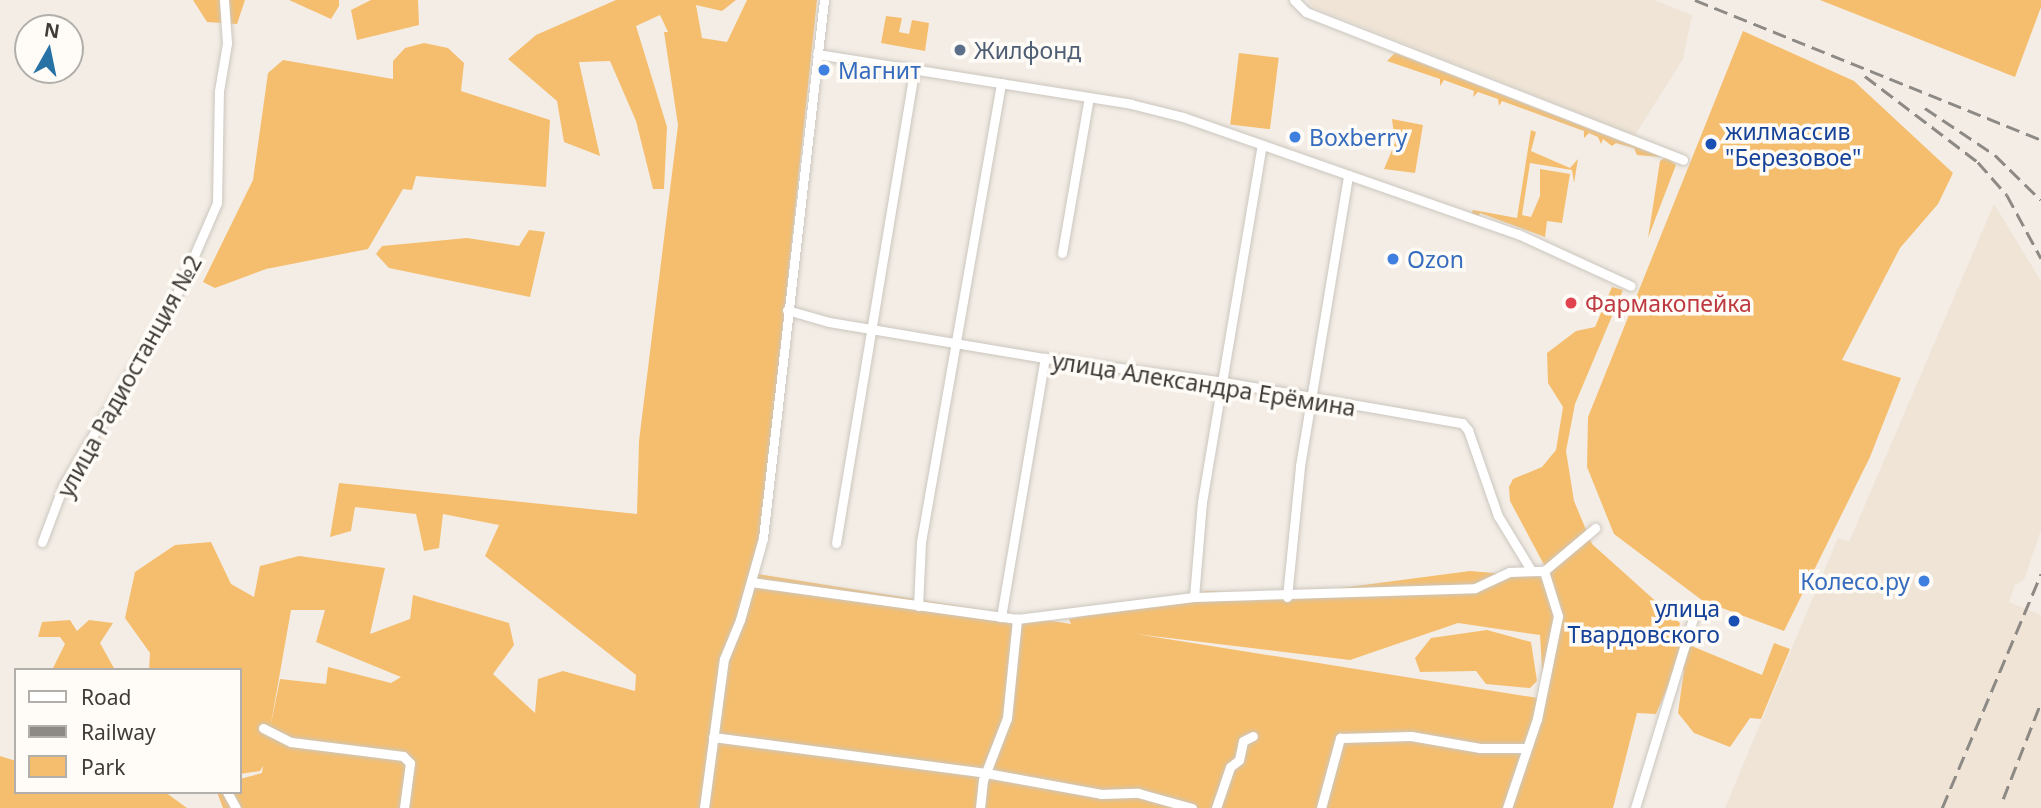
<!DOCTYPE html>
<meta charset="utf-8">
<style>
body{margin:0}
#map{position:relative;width:2041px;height:808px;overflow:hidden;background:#f3ede6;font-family:"Noto Sans",sans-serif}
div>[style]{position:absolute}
.built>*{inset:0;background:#efe4d6}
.green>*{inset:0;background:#f5be6e;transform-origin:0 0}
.roads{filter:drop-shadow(0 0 2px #cbc6be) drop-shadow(0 0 2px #cbc6be)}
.minor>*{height:9px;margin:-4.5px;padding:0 4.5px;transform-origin:4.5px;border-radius:4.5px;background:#fff}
.rail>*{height:2.5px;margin-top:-1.25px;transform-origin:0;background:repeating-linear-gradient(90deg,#8d8984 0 14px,transparent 0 21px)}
.dots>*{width:19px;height:19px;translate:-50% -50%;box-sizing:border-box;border:4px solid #fffbf6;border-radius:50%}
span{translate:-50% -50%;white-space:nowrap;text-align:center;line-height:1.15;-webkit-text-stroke:7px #fffbf6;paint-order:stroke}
.service-label{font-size:23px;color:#4e5e75}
.left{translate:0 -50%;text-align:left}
.shop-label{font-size:23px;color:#366cbe}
.right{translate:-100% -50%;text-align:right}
.transit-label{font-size:23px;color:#164399}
.health-label{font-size:23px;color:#be3a42}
.street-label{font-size:23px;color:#3e3c39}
.legend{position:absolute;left:14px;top:668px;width:228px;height:126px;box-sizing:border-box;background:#fffbf6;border:2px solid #b2afaa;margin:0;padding:9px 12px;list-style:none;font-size:21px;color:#3e3c39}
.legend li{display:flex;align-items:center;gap:14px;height:35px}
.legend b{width:35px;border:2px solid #b2afaa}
.north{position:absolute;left:14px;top:14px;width:70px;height:70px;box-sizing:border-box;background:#fffbf6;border:2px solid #b2afaa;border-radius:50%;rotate:9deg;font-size:19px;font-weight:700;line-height:28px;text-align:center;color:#3e3c39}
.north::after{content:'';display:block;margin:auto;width:24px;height:32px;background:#2771a5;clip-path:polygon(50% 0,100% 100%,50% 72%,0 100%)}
</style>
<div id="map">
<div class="built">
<div style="clip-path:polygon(1308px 0,1654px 0,1692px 15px,1683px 59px,1635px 135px,1313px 7px)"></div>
<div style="clip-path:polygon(1994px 204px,2041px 281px,2041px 530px,2024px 580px,2015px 585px,2009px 602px,2041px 615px,2041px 808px,1725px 808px,1838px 538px,1849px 542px)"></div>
</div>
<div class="green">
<div style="clip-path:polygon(193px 0,245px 0,237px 24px,207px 22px)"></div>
<div style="clip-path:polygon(289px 0,339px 0,339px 6px,331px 19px)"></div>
<div style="clip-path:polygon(371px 0,418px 0,419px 25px,357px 40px,351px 10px)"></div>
<div style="clip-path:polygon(evenodd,616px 0,736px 0,722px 11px,696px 5px,702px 38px,727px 42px,747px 0,817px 0,757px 574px,1071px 624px,1069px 619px,1207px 591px,1288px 595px,1470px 571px,1542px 577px,1549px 574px,1510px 501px,1509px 487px,1513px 479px,1542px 467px,1556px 450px,1563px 407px,1548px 383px,1547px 353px,1576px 331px,1595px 327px,1612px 287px,1623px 290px,1575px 404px,1566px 451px,1574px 501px,1592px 544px,1680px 623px,1677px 640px,1762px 675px,1774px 643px,1790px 649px,1761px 719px,1750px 718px,1730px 747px,1694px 733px,1678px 713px,1684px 670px,1675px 671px,1656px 714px,1637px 713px,1613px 808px,223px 808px,217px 792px,240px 792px,240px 779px,262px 773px,263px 766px,260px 771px,240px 774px,240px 670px,149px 670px,150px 653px,125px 618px,135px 572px,175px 545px,211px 542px,231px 584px,254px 597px,260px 566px,299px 556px,385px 568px,370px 634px,410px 619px,413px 595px,509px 623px,514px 645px,493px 674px,535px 713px,538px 679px,563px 671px,635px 691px,636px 675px,485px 556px,499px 525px,443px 514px,439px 548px,424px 551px,416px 514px,355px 507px,351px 531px,330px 537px,339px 483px,637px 514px,639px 441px,678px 125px,664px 32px,668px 32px,660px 15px,636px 26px,667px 127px,664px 189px,653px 189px,636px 121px,610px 61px,579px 62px,600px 156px,564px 142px,557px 101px,508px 59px,536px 35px,616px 0,291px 610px,325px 610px,316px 642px,401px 677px,391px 683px,328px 667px,326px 684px,280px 679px,270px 729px,291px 610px,616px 0,1458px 623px,1540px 635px,1544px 699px,1136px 634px,1350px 660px,1458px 623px)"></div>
<div style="clip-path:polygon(1820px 0,2041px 0,2041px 7px,2015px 77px)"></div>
<div style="clip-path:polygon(886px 16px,902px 18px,899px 32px,909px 34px,912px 20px,929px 23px,925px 51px,881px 43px)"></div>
<div style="clip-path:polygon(1743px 31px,1854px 81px,1953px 173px,1938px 204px,1900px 248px,1842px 360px,1901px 378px,1870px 457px,1784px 631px,1703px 601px,1614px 534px,1587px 467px,1588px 417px)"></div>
<div style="clip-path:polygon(424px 43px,448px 48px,464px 63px,461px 91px,550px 120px,546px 187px,416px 176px,412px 190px,403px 189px,368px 249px,266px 269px,215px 288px,203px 282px,253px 180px,268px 73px,283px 60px,393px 79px,393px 61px,405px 48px)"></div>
<div style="left:1239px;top:53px;width:40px;height:72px;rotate:7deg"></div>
<div style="clip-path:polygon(1395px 53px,1661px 157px,1637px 155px,1634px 148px,1616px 143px,1612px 146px,1603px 139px,1601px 144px,1598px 137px,1589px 133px,1584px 138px,1584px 131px,1502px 101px,1499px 106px,1498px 99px,1478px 92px,1473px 97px,1474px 91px,1444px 80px,1440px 86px,1440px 79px,1387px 61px)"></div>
<div style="clip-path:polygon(1392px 119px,1423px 125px,1415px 173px,1384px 169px,1395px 143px)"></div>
<div style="clip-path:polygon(1531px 130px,1536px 132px,1531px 151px,1570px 168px,1578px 159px,1574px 183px,1572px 170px,1530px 163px,1522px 215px,1531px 217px,1540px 196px,1540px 169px,1570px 174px,1562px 223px,1547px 221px,1545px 237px,1480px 213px,1478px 218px,1471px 215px,1473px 210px,1517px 218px)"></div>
<div style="clip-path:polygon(1666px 157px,1676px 165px,1648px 238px,1660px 161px)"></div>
<div style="clip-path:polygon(529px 230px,545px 232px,530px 297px,389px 268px,376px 254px,382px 246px,467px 238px,519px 246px)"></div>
<div style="clip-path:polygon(70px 620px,77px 631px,89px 620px,113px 623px,100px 643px,115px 670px,52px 670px,65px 644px,60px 637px,38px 637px,42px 622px)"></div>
<div style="clip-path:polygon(1487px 630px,1531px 642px,1537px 681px,1530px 688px,1486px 684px,1476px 671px,1420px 672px,1415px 658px,1431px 638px)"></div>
<div style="clip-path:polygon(0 756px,16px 761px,16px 792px,165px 792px,187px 808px,0 808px)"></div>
</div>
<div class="roads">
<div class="minor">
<div style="left:1294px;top:0;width:17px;rotate:45deg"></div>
<div style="left:1306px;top:12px;width:405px;rotate:21.4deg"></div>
<div style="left:817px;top:54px;width:318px;rotate:9deg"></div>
<div style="left:1131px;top:104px;width:54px;rotate:14deg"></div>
<div style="left:1183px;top:117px;width:355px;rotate:19.3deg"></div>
<div style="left:1518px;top:234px;width:124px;rotate:24.7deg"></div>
<div style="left:1062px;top:253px;width:158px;rotate:-80.2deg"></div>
<div style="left:787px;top:310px;width:44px;rotate:15.9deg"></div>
<div style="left:829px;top:322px;width:219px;rotate:9.5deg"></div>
<div style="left:1045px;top:358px;width:181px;rotate:7.6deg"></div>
<div style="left:1224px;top:382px;width:242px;rotate:9.8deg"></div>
<div style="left:1462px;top:423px;width:9px;rotate:49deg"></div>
<div style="left:1468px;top:430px;width:91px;rotate:70.8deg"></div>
<div style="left:1498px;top:516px;width:63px;rotate:58.6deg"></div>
<div style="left:42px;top:542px;width:60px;rotate:-69.4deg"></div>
<div style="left:63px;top:486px;width:230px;rotate:-59.4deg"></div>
<div style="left:180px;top:288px;width:93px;rotate:-66.5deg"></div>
<div style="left:217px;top:203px;width:112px;rotate:-89deg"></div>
<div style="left:219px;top:91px;width:49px;rotate:-80.5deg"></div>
<div style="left:227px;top:43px;width:43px;rotate:-94deg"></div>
<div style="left:836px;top:543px;width:479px;rotate:-80.6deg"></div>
<div style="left:751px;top:582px;width:269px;rotate:7.9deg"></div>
<div style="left:1017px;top:619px;width:178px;rotate:-7.1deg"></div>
<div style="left:1194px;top:597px;width:281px;rotate:-1.8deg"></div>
<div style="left:1475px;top:588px;width:38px;rotate:-25deg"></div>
<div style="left:1509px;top:572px;width:35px;rotate:-2deg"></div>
<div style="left:1544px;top:571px;width:67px;rotate:-40.1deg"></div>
<div style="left:1194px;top:597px;width:95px;rotate:-85.2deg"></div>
<div style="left:1202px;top:502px;width:362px;rotate:-80.5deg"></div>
<div style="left:1287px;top:597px;width:132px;rotate:-84.3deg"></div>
<div style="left:1300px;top:466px;width:295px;rotate:-80.6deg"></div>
<div style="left:918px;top:606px;width:64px;rotate:-87.3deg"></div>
<div style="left:921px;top:542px;width:466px;rotate:-80.1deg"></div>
<div style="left:1001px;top:617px;width:263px;rotate:-80.4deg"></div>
<div style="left:263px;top:728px;width:31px;rotate:27deg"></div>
<div style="left:291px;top:742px;width:113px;rotate:7.1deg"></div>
<div style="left:403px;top:756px;width:10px;rotate:45deg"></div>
<div style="left:410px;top:763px;width:45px;rotate:97.6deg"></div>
<div style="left:713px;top:737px;width:275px;rotate:7.5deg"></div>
<div style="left:986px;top:773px;width:117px;rotate:10.3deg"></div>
<div style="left:1101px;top:794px;width:37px;rotate:-2deg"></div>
<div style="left:1138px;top:793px;width:56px;rotate:15.5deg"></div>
<div style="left:227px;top:792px;width:18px;rotate:61deg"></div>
<div style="left:704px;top:808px;width:150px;rotate:-82.4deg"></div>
<div style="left:724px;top:659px;width:42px;rotate:-67.7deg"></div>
<div style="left:740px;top:620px;width:85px;rotate:-74.3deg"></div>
<div style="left:763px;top:538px;width:541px;rotate:-83.53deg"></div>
<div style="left:980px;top:808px;width:28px;rotate:-84deg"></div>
<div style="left:983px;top:780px;width:66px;rotate:-68.8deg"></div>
<div style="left:1007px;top:718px;width:100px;rotate:-84.2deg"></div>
<div style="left:1216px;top:808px;width:43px;rotate:-71.1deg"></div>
<div style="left:1230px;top:767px;width:11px;rotate:-38deg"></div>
<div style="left:1239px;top:760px;width:19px;rotate:-78deg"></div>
<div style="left:1243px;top:741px;width:11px;rotate:-27deg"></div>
<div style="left:1321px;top:808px;width:73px;rotate:-74.8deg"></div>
<div style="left:1340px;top:738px;width:71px;rotate:-1.6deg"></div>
<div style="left:1411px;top:736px;width:70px;rotate:9.9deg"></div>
<div style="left:1480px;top:748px;width:47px"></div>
<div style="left:1507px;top:808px;width:94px;rotate:-71.4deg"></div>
<div style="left:1537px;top:719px;width:105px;rotate:-78.5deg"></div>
<div style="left:1558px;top:616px;width:47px;rotate:-107.3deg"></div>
<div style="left:1635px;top:808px;width:205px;rotate:-73deg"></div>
</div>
</div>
<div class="rail">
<div style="left:1695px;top:0;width:373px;rotate:22deg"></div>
<div style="left:1865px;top:76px;width:142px;rotate:37.3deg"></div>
<div style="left:1978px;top:162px;width:44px;rotate:48.7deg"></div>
<div style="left:2007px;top:195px;width:72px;rotate:61.6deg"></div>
<div style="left:1925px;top:108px;width:84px;rotate:33.9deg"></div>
<div style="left:1995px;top:155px;width:64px;rotate:44.4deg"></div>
<div style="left:2003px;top:799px;width:104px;rotate:-68.6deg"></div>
<div style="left:1942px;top:808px;width:254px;rotate:-67.1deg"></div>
</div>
<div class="dots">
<div style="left:960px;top:50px;background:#5c6f8a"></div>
<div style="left:824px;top:70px;background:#3f7fe0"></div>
<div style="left:1295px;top:137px;background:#3f7fe0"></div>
<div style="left:1711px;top:144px;background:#1a4fb4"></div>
<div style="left:1393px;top:259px;background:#3f7fe0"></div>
<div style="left:1571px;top:303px;background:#e0444e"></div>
<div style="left:1924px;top:581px;background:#3f7fe0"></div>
<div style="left:1734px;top:621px;background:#1a4fb4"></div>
</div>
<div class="service-label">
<span class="left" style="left:974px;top:50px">Жилфонд</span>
</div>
<div class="shop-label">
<span class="left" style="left:838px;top:70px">Магнит</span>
<span class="left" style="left:1309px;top:137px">Boxberry</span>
<span class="left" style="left:1407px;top:259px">Ozon</span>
<span class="right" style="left:1910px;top:581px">Колесо.ру</span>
</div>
<div class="transit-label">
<span class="left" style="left:1725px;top:144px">жилмассив<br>"Березовое"</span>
<span class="right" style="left:1720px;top:621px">улица<br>Твардовского</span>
</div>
<div class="health-label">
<span class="left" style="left:1585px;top:303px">Фармакопейка</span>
</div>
<div class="street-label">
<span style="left:129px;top:376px;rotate:-61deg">улица Радиостанция №2</span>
<span style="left:1204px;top:384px;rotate:9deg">улица Александра Ерёмина</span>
</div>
<ul class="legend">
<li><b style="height:9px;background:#fff"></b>Road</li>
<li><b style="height:9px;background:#8d8984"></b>Railway</li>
<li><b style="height:19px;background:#f5be6e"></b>Park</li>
</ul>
<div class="north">N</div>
</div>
